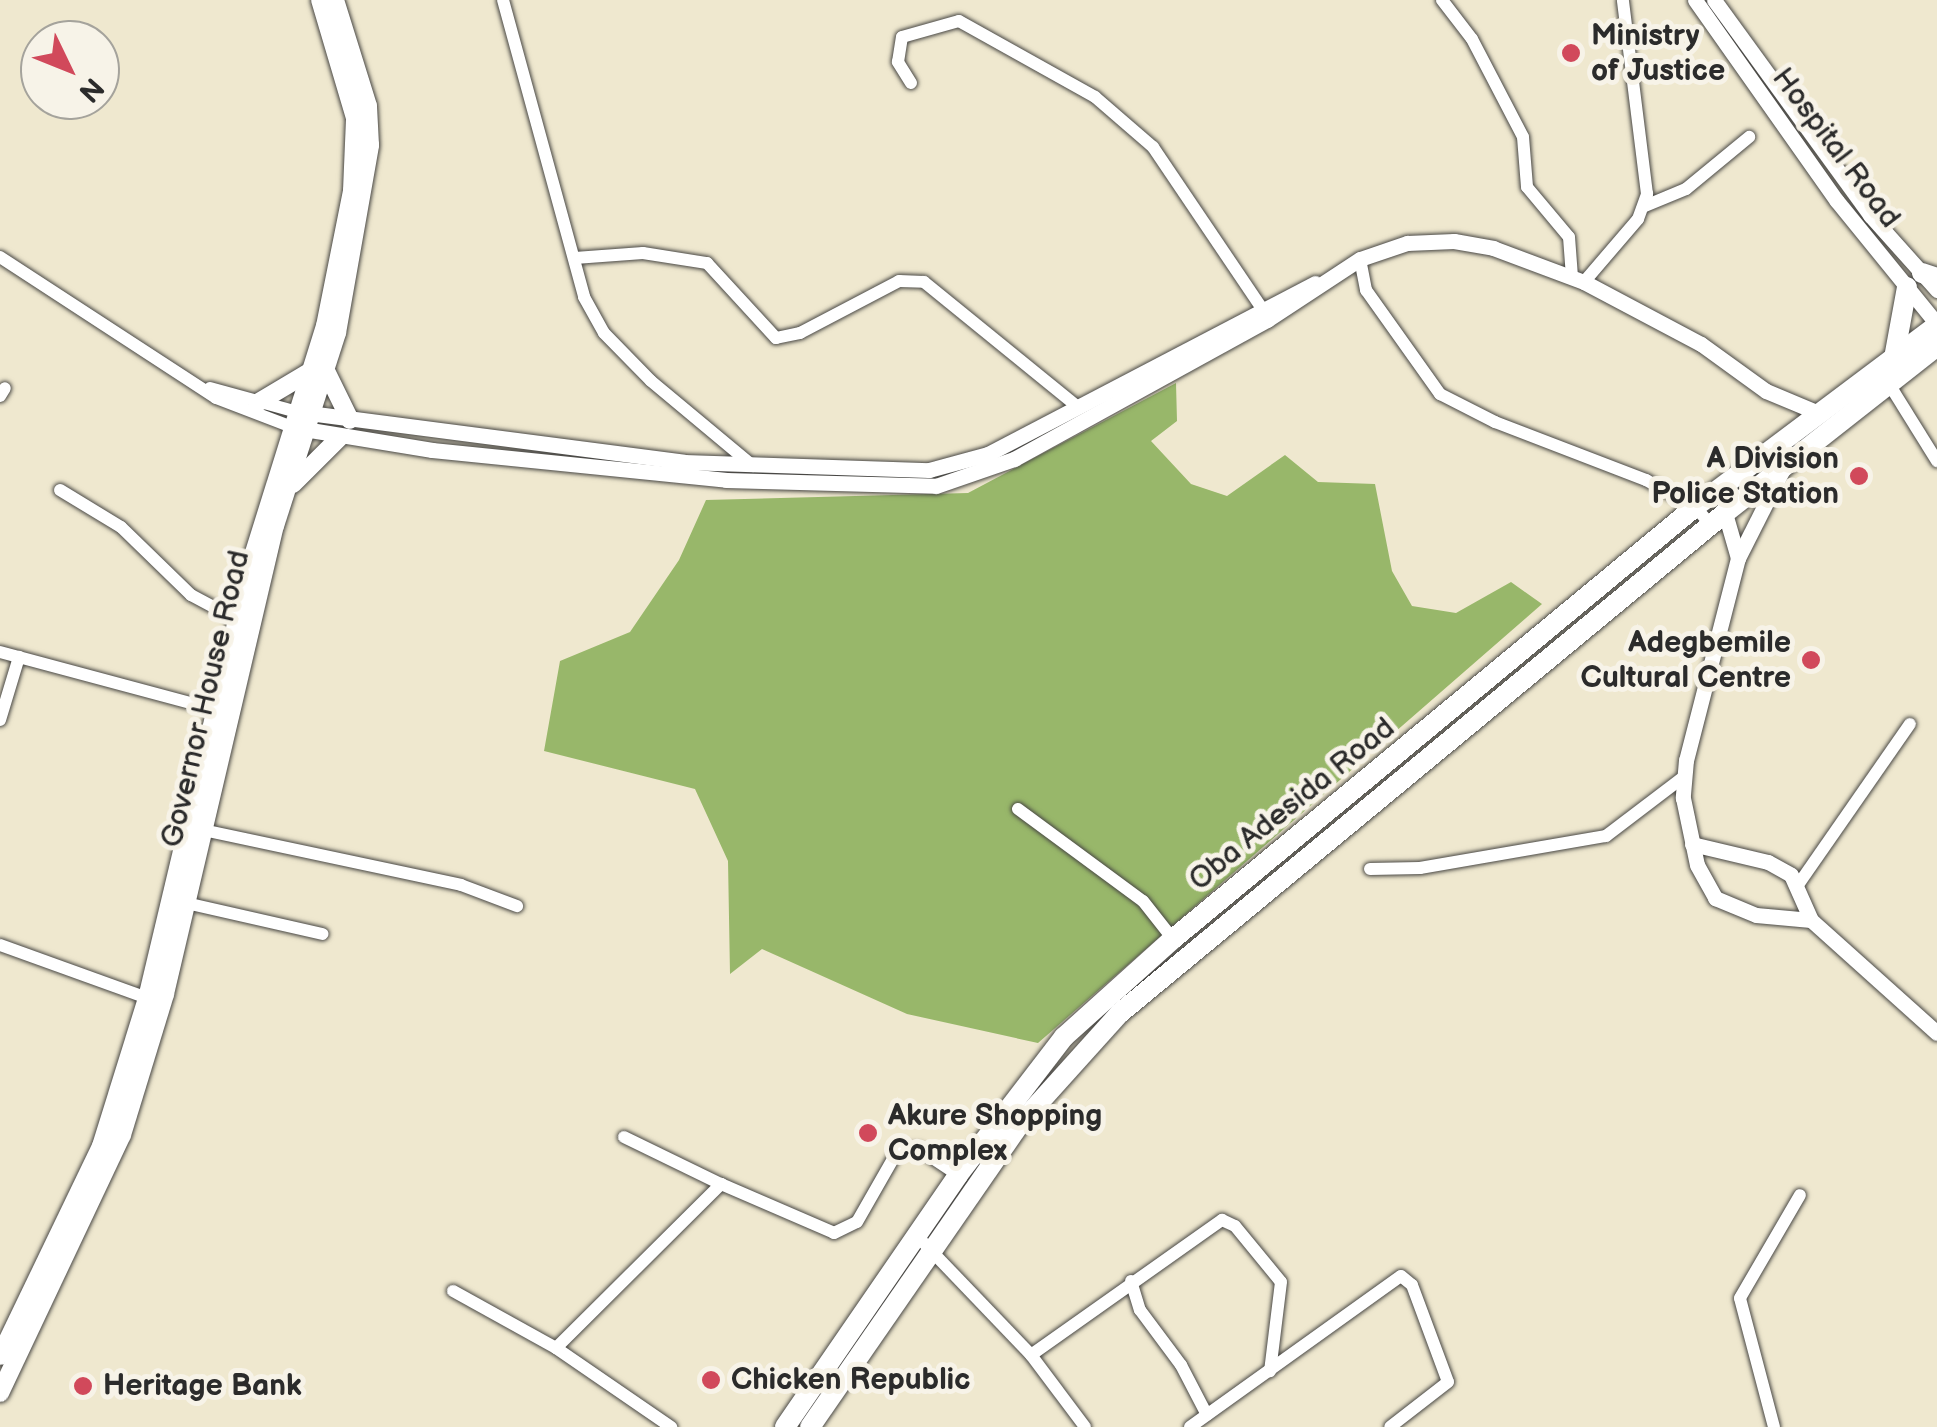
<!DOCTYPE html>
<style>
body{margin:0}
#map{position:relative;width:1937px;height:1427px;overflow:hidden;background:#efe8cf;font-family:"Balsamiq Sans",sans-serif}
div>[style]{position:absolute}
.forest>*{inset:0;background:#98b76a}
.roads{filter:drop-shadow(0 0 2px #484744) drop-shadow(0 0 2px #484744)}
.minor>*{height:12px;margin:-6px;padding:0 6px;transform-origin:6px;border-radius:6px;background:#fff}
.tertiary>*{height:15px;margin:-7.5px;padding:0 7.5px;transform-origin:7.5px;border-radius:7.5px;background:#fff}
.secondary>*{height:18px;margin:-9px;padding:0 9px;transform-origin:9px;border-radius:9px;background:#fff}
.primary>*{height:20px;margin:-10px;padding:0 10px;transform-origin:10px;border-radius:10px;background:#fff}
.dots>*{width:28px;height:28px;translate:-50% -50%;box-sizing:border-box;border:5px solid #f7f3e8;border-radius:50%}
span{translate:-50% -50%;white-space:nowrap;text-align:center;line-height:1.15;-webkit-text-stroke:10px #f7f3e8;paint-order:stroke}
.poi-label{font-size:30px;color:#2b2b2b;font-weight:700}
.left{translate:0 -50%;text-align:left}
.right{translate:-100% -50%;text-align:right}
.street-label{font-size:30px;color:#2b2b2b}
.north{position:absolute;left:20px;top:20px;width:100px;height:100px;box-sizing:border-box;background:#f7f3e8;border:2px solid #a5a39c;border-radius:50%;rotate:133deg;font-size:28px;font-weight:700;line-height:40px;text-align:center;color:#2b2b2b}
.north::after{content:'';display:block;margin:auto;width:35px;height:45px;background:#d1495b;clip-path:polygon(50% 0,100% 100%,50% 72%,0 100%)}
</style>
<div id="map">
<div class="forest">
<div style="clip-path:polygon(1176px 383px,1177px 421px,1151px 441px,1191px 484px,1227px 496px,1285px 455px,1318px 482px,1375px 484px,1392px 571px,1412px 606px,1456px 613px,1511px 582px,1542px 604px,1038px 1043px,907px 1014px,762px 949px,730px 974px,728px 861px,695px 789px,544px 751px,560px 661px,630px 632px,679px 560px,706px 500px,968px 493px)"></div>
</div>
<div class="roads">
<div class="minor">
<div style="left:503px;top:0;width:308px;rotate:74.7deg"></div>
<div style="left:584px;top:297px;width:41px;rotate:60.9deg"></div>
<div style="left:604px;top:333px;width:67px;rotate:45.6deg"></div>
<div style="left:651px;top:381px;width:133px;rotate:39.8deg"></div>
<div style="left:1442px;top:0;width:49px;rotate:52.4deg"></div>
<div style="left:1472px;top:39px;width:110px;rotate:62.5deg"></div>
<div style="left:1523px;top:137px;width:50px;rotate:85.4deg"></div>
<div style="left:1527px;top:187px;width:65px;rotate:50deg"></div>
<div style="left:1569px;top:237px;width:40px;rotate:85.7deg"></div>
<div style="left:911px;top:83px;width:25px;rotate:-122deg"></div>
<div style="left:898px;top:62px;width:25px;rotate:-81deg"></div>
<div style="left:902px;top:37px;width:59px;rotate:-15.7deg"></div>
<div style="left:959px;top:21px;width:156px;rotate:29.2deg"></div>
<div style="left:1095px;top:97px;width:77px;rotate:40.8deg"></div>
<div style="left:1153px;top:147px;width:193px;rotate:56deg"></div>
<div style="left:1645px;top:206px;width:44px;rotate:-22.5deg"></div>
<div style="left:1686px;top:189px;width:82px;rotate:-39.5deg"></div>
<div style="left:0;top:257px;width:258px;rotate:33.1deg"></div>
<div style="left:216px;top:398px;width:81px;rotate:20.9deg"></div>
<div style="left:575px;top:258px;width:68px;rotate:-4.2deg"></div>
<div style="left:643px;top:253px;width:65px;rotate:8.9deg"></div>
<div style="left:707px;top:263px;width:102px;rotate:47.4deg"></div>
<div style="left:776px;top:338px;width:25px;rotate:-12deg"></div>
<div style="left:800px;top:333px;width:112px;rotate:-27.7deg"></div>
<div style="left:899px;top:281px;width:25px;rotate:2deg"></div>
<div style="left:924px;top:282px;width:198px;rotate:39.1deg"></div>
<div style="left:1360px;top:259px;width:32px;rotate:79deg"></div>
<div style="left:1366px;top:290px;width:128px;rotate:54.6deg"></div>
<div style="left:1440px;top:394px;width:62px;rotate:27deg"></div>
<div style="left:1495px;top:422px;width:162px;rotate:21deg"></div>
<div style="left:1646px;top:480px;width:56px;rotate:28.9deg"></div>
<div style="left:1695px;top:507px;width:24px;rotate:48deg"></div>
<div style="left:1584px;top:282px;width:83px;rotate:-49.4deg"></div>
<div style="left:1638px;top:219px;width:27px;rotate:-70deg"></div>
<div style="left:1647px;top:194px;width:195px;rotate:-97.1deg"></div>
<div style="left:1889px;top:384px;width:91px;rotate:58.1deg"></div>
<div style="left:210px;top:388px;width:90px;rotate:15.4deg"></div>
<div style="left:0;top:396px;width:9px;rotate:-58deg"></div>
<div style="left:60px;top:490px;width:71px;rotate:31.2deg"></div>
<div style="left:121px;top:527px;width:98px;rotate:44.2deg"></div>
<div style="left:191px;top:595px;width:51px;rotate:28.1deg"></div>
<div style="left:0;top:652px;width:228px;rotate:15deg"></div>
<div style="left:0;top:720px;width:66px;rotate:-73.2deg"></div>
<div style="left:1018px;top:809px;width:155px;rotate:36.4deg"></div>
<div style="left:1143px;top:901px;width:48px;rotate:51.7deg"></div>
<div style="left:203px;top:830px;width:264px;rotate:12deg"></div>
<div style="left:461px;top:885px;width:60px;rotate:20.6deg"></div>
<div style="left:1370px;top:869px;width:50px;rotate:-1.1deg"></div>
<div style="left:1420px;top:868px;width:189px;rotate:-9.8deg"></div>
<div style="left:1606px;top:836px;width:96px;rotate:-37.3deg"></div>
<div style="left:1798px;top:885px;width:196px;rotate:-55.2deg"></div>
<div style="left:186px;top:903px;width:140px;rotate:12.8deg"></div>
<div style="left:0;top:945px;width:156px;rotate:19.8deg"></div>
<div style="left:624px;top:1137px;width:108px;rotate:25.9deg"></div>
<div style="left:918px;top:1237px;width:163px;rotate:46.2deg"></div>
<div style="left:1031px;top:1355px;width:90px;rotate:53.1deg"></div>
<div style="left:1131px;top:1281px;width:30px;rotate:73deg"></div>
<div style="left:1140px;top:1310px;width:69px;rotate:53.3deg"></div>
<div style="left:1181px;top:1365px;width:56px;rotate:62.5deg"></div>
<div style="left:453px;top:1291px;width:118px;rotate:29deg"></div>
<div style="left:556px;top:1348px;width:140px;rotate:34.5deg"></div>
<div style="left:556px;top:1348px;width:233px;rotate:-44.8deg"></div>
<div style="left:721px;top:1184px;width:123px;rotate:23.4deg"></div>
<div style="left:834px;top:1233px;width:25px;rotate:-26deg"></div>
<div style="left:857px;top:1222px;width:83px;rotate:-60.3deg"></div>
<div style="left:898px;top:1150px;width:21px;rotate:-3deg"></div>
<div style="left:919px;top:1149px;width:47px;rotate:33.7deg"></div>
<div style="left:1031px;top:1355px;width:234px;rotate:-35.3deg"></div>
<div style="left:1222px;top:1220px;width:14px;rotate:25deg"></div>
<div style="left:1235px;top:1226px;width:72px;rotate:50.6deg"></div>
<div style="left:1281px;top:1282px;width:90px;rotate:97deg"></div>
<div style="left:1190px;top:1427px;width:259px;rotate:-35.6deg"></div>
<div style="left:1401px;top:1276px;width:14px;rotate:39deg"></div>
<div style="left:1412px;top:1285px;width:103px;rotate:69.6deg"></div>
<div style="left:1448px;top:1382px;width:73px;rotate:142.2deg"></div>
<div style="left:1774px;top:1427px;width:133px;rotate:-104.8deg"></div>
<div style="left:1740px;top:1298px;width:119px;rotate:-59.8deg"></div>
</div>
<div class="tertiary">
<div style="left:1695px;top:0;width:246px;rotate:54.8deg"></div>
<div style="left:1837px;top:201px;width:159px;rotate:50.9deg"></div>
<div style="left:1714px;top:0;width:266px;rotate:54deg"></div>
<div style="left:1870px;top:215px;width:101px;rotate:48.2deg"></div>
<div style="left:301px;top:412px;width:386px;rotate:7.4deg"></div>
<div style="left:684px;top:462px;width:245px;rotate:1.9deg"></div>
<div style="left:929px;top:470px;width:61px;rotate:-15.2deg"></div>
<div style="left:988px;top:454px;width:369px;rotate:-27.6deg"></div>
<div style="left:298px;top:428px;width:136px;rotate:9.3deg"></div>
<div style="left:432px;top:450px;width:296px;rotate:5.8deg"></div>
<div style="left:726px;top:480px;width:210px;rotate:1.6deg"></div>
<div style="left:936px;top:486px;width:83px;rotate:-19.1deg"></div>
<div style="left:1014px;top:459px;width:289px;rotate:-28.8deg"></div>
<div style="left:1267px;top:320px;width:111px;rotate:-33.3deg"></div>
<div style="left:1360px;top:259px;width:50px;rotate:-18.8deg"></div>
<div style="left:1407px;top:243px;width:47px;rotate:-2.4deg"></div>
<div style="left:1454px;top:241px;width:40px;rotate:10deg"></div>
<div style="left:1493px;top:248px;width:97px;rotate:20.5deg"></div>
<div style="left:1584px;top:282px;width:132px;rotate:27.9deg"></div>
<div style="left:1701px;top:344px;width:80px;rotate:35.9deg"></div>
<div style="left:1766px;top:391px;width:60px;rotate:22.7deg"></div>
<div style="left:1782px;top:471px;width:97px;rotate:116.8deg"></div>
<div style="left:1738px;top:558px;width:209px;rotate:104.4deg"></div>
<div style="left:1686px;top:760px;width:38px;rotate:95deg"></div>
<div style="left:1683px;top:798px;width:68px;rotate:78.2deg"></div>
<div style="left:1697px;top:865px;width:38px;rotate:61deg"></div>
<div style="left:1715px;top:898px;width:44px;rotate:22.5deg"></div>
<div style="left:1756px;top:915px;width:55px;rotate:5.2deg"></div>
<div style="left:1725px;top:513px;width:47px;rotate:73.9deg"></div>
<div style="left:1692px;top:844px;width:78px;rotate:13.3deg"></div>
<div style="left:1768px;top:862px;width:26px;rotate:29deg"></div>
<div style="left:1791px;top:875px;width:49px;rotate:66deg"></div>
<div style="left:1811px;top:920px;width:169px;rotate:41.9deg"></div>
</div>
<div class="secondary">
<div style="left:327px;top:373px;width:52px;rotate:63.9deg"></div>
<div style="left:259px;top:402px;width:61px;rotate:-30.8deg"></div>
<div style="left:293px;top:484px;width:66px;rotate:-45deg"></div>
<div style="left:0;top:1356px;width:233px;rotate:-64.3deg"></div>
<div style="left:101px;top:1146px;width:155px;rotate:-72.7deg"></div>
<div style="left:147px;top:998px;width:448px;rotate:-76.6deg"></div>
<div style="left:251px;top:562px;width:247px;rotate:-72.6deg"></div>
<div style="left:325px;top:326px;width:138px;rotate:-78.7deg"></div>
<div style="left:352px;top:191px;width:73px;rotate:-87.6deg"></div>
<div style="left:355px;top:118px;width:123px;rotate:-106.5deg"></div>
<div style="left:0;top:1393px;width:285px;rotate:-64.7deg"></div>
<div style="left:122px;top:1135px;width:147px;rotate:-73deg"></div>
<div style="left:165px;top:994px;width:481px;rotate:-76.8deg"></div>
<div style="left:275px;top:526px;width:203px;rotate:-72.2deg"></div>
<div style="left:337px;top:333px;width:191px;rotate:-80deg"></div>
<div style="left:370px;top:145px;width:39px;rotate:-93deg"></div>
<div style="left:368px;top:106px;width:111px;rotate:-107.3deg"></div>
</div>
<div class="primary">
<div style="left:1922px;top:273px;width:16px;rotate:18deg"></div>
<div style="left:1894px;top:358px;width:72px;rotate:-79.6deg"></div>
<div style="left:785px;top:1427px;width:306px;rotate:-55.5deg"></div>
<div style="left:958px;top:1175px;width:174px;rotate:-52.5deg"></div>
<div style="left:1064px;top:1037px;width:147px;rotate:-42deg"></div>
<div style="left:1173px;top:939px;width:678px;rotate:-39.61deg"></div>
<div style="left:1695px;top:507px;width:303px;rotate:-36.9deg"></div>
<div style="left:810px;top:1427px;width:367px;rotate:-55.3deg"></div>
<div style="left:1019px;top:1125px;width:151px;rotate:-48deg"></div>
<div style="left:1120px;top:1013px;width:785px;rotate:-39.57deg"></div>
<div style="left:1725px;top:513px;width:270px;rotate:-38.2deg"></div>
</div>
</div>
<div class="dots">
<div style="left:1571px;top:53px;background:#d1495b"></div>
<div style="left:1859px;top:476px;background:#d1495b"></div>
<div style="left:1811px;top:660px;background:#d1495b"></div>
<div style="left:868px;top:1133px;background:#d1495b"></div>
<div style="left:711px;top:1380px;background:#d1495b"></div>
<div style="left:83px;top:1386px;background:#d1495b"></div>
</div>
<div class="poi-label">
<span class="left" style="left:1591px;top:53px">Ministry<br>of Justice</span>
<span class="right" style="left:1839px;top:476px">A Division<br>Police Station</span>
<span class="right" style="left:1791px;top:660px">Adegbemile<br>Cultural Centre</span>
<span class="left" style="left:888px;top:1133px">Akure Shopping<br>Complex</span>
<span class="left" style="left:731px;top:1380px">Chicken Republic</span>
<span class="left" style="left:103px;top:1386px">Heritage Bank</span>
</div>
<div class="street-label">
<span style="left:1836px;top:148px;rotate:53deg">Hospital Road</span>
<span style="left:206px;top:699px;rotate:-77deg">Governor House Road</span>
<span style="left:1292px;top:804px;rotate:-39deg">Oba Adesida Road</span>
</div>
<div class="north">N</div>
</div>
